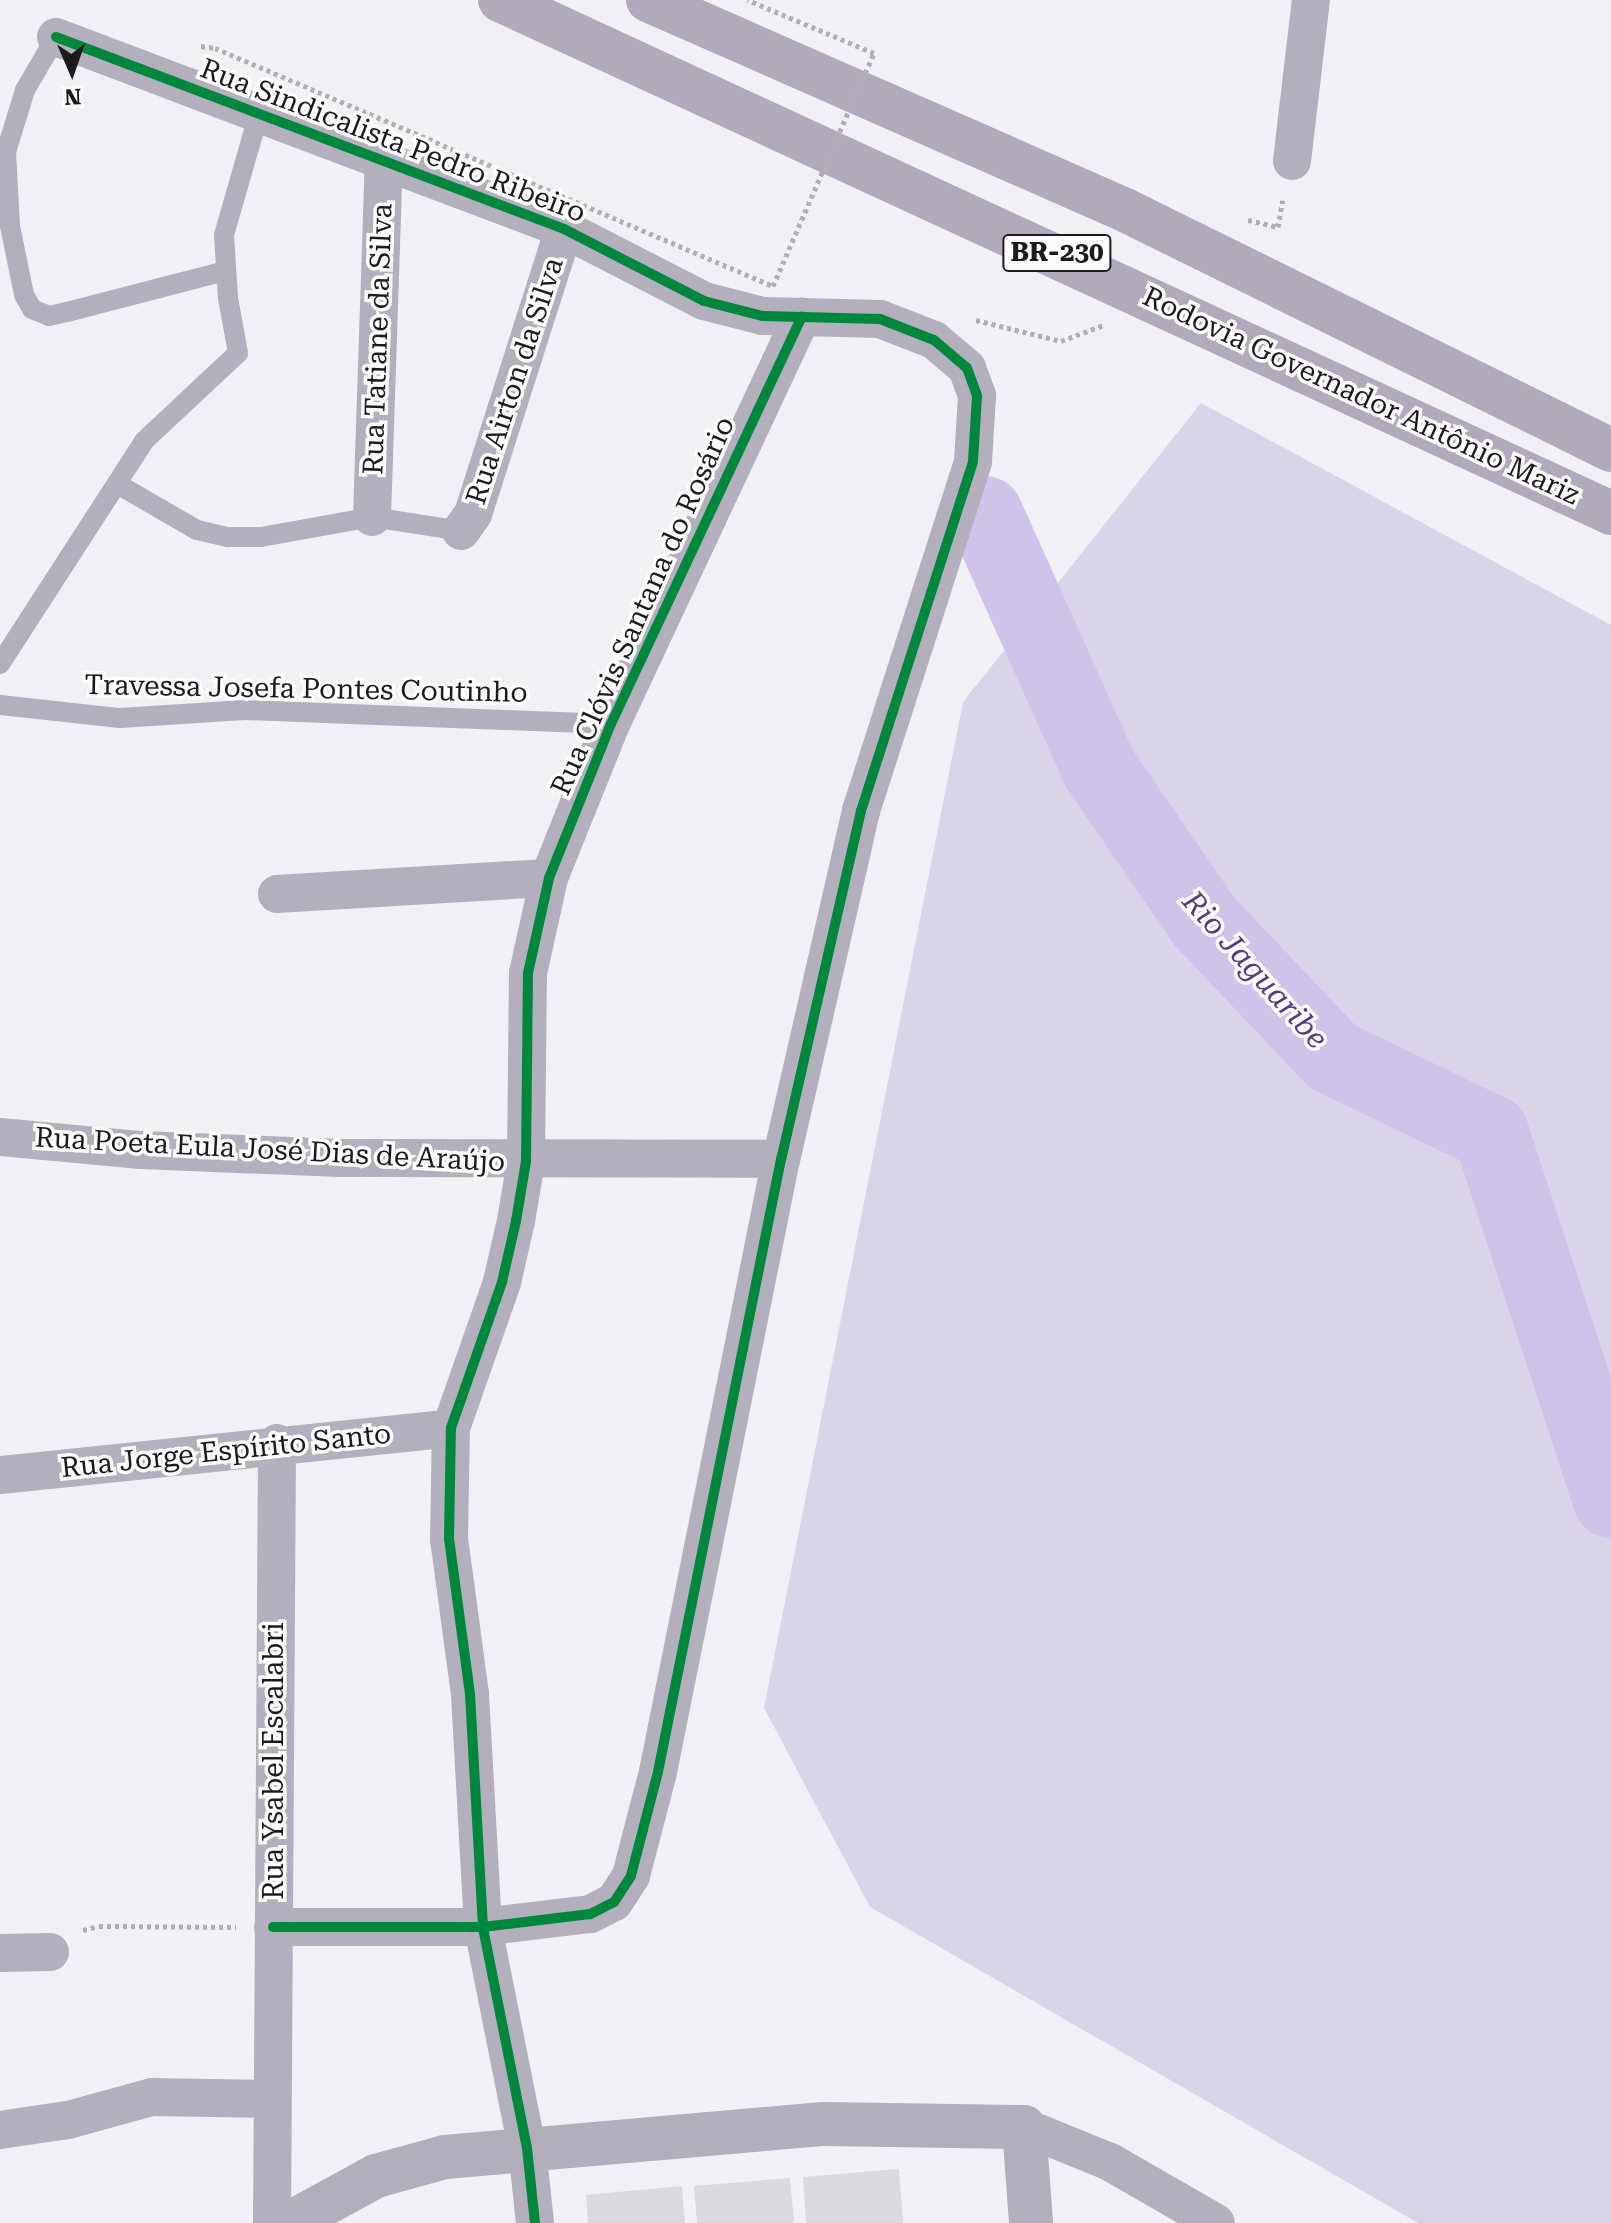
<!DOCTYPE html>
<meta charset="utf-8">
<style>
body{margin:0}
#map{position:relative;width:1611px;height:2223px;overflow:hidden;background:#f1f0f6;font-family:"Roboto Serif",serif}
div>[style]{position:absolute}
.green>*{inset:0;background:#dad4e9}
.river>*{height:76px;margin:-38px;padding:0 38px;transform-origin:38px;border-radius:38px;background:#cfc3ea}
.building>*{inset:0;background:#dad9de}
.path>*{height:5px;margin-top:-2.5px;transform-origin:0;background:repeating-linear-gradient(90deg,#b0aeb8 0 4px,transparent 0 8px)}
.lane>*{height:20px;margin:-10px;padding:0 10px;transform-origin:10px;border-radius:10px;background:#b3afbc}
.street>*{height:38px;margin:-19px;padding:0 19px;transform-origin:19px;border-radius:19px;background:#b3afbc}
.secondary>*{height:44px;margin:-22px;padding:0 22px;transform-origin:22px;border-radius:22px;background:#b2aebb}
.highway>*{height:44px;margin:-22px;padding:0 22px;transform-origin:22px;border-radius:22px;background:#b0aaba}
.path-bridge>*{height:5px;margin-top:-2.5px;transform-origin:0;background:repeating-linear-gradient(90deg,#b0aeb8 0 4px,transparent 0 8px)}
.cycleway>*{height:10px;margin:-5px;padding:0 5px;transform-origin:5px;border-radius:5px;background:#00873e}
span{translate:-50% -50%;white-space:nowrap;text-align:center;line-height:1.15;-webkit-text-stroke:7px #fcfbfe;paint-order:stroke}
.shield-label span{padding:2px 6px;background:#fcfbfe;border:2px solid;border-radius:6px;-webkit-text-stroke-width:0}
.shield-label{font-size:26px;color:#1c1a1f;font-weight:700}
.street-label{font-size:28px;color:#1c1a1f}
.water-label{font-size:30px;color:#543d7d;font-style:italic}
.north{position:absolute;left:32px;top:32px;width:80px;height:80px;-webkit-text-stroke:6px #fcfbfe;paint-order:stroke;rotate:178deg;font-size:22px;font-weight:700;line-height:32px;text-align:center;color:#1c1a1f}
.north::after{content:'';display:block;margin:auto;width:28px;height:36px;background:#1c1a1f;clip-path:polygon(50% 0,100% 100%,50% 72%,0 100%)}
</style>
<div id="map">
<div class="green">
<div style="clip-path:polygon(1201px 403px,1611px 625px,1611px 2223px,1418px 2223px,870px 1907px,764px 1708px,963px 702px)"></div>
</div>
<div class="river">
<div style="left:985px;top:514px;width:278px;rotate:65.8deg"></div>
<div style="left:1099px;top:768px;width:186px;rotate:55.5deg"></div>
<div style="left:1204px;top:921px;width:187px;rotate:46.5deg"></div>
<div style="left:1333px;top:1057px;width:175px;rotate:25.7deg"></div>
<div style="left:1491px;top:1133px;width:386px;rotate:71.9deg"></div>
</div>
<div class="building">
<div style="clip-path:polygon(899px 2169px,903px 2223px,806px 2223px,803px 2177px)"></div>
<div style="clip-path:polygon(790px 2178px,794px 2223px,697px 2223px,694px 2186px)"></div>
<div style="clip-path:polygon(682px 2186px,685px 2223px,588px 2223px,586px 2195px)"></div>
</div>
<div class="path">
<div style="left:201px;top:46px;width:14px;rotate:8deg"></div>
<div style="left:1248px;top:220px;width:31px;rotate:13deg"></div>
<div style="left:1278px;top:227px;width:27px;rotate:-80deg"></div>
<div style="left:976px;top:320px;width:88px;rotate:13.9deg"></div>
<div style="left:1061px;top:341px;width:46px;rotate:-20.4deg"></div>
<div style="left:83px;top:1930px;width:16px;rotate:-14deg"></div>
<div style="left:99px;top:1926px;width:137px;rotate:0.4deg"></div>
</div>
<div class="lane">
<div style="left:56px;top:37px;width:61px;rotate:120.3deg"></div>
<div style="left:25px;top:90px;width:65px;rotate:107deg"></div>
<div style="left:6px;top:152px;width:74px;rotate:86.9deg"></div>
<div style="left:10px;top:226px;width:70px;rotate:78.5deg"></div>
<div style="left:24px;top:295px;width:16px;rotate:60deg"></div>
<div style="left:32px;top:309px;width:18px;rotate:22deg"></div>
<div style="left:49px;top:316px;width:18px;rotate:-13deg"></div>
<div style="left:67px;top:312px;width:163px;rotate:-14.5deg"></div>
<div style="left:119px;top:485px;width:90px;rotate:30deg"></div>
<div style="left:197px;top:530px;width:32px;rotate:13deg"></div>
<div style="left:228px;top:537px;width:33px"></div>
<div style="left:261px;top:537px;width:113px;rotate:-10.2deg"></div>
<div style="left:372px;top:517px;width:90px;rotate:8.9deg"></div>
<div style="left:0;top:664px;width:265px;rotate:-57.1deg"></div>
<div style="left:144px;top:441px;width:129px;rotate:-43.1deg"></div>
<div style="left:238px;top:353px;width:56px;rotate:-100.3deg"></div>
<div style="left:228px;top:298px;width:63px;rotate:-93.6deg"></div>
<div style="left:224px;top:235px;width:127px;rotate:-74deg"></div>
<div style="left:0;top:705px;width:121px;rotate:6.2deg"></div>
<div style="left:120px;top:718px;width:125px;rotate:-3.7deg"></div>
<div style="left:245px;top:710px;width:366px;rotate:2.2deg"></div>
</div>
<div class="street">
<div style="left:56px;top:37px;width:543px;rotate:20.7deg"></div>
<div style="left:564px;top:229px;width:157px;rotate:27.2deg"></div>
<div style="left:704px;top:301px;width:61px;rotate:14.3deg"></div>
<div style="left:763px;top:316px;width:117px;rotate:1.5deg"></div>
<div style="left:880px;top:319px;width:58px;rotate:21.3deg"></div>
<div style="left:934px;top:340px;width:43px;rotate:40.3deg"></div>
<div style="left:967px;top:368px;width:30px;rotate:70deg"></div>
<div style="left:977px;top:396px;width:66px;rotate:93.5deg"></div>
<div style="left:973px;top:462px;width:367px;rotate:107.8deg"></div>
<div style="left:861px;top:811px;width:357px;rotate:102.9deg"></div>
<div style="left:781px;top:1159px;width:625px;rotate:101.35deg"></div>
<div style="left:658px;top:1772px;width:107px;rotate:104.6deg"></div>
<div style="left:631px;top:1876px;width:31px;rotate:123deg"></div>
<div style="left:614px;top:1902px;width:27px;rotate:153deg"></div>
<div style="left:590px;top:1914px;width:108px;rotate:173.1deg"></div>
<div style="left:483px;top:1927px;width:210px;rotate:180deg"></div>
<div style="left:1292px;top:161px;width:162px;rotate:-83.3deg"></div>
<div style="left:372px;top:517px;width:357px;rotate:-88.1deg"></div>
<div style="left:461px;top:531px;width:21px;rotate:-55deg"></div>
<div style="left:473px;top:514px;width:299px;rotate:-72.3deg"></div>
<div style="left:277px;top:894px;width:272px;rotate:-3.4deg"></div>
<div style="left:0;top:1137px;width:142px;rotate:5.3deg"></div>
<div style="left:141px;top:1150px;width:200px;rotate:2.3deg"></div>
<div style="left:341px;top:1158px;width:440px;rotate:0.1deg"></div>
<div style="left:0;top:1475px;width:453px;rotate:-5.9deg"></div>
<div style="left:0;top:1953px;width:50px;rotate:-1.1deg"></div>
<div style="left:1024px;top:2127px;width:93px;rotate:22.1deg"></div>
<div style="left:1110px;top:2162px;width:122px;rotate:29.9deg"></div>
<div style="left:0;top:2130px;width:69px;rotate:-8.4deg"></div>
<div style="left:68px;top:2120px;width:87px;rotate:-15.3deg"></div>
<div style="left:152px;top:2097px;width:120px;rotate:1deg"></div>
<div style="left:272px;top:2223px;width:780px;rotate:-89.63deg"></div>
<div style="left:535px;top:2223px;width:75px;rotate:-96.1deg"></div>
<div style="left:527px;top:2148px;width:225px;rotate:-101.3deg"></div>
<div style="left:483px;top:1927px;width:233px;rotate:-93.2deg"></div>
<div style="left:470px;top:1694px;width:156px;rotate:-97.7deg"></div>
<div style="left:449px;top:1539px;width:111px;rotate:-89deg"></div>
<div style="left:451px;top:1428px;width:155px;rotate:-70.7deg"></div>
<div style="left:502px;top:1282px;width:63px;rotate:-77.1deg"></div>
<div style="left:516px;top:1221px;width:61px;rotate:-80.5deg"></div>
<div style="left:526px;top:1161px;width:188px;rotate:-89.4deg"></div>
<div style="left:528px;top:973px;width:97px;rotate:-77.5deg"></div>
<div style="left:549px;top:878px;width:166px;rotate:-68.1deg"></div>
<div style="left:611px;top:724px;width:450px;rotate:-64.9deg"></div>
</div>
<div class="secondary">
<div style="left:290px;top:2223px;width:98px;rotate:-28.7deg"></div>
<div style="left:376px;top:2176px;width:72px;rotate:-15.4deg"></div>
<div style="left:445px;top:2157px;width:380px;rotate:-5deg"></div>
<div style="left:824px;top:2124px;width:200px;rotate:0.9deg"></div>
<div style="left:1024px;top:2127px;width:96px;rotate:85.8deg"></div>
</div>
<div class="highway">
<div style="left:500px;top:0;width:1224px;rotate:24.78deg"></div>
<div style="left:648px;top:0;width:521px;rotate:23.76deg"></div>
<div style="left:1125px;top:210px;width:542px;rotate:26.28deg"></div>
</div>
<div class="path-bridge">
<div style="left:215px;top:48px;width:607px;rotate:23.1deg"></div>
<div style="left:773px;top:286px;width:254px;rotate:-66.6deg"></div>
<div style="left:874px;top:53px;width:137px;rotate:-157.2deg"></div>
</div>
<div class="cycleway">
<div style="left:56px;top:37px;width:543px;rotate:20.7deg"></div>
<div style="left:564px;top:229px;width:157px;rotate:27.2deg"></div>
<div style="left:704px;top:301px;width:61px;rotate:14.3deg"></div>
<div style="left:763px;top:316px;width:117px;rotate:1.5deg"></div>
<div style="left:880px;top:319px;width:58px;rotate:21.3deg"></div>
<div style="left:934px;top:340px;width:43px;rotate:40.3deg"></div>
<div style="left:967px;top:368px;width:30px;rotate:70deg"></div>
<div style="left:977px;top:396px;width:66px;rotate:93.5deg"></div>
<div style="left:973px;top:462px;width:367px;rotate:107.8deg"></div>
<div style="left:861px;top:811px;width:357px;rotate:102.9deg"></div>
<div style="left:781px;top:1159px;width:625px;rotate:101.35deg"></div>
<div style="left:658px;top:1772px;width:107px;rotate:104.6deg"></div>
<div style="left:631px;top:1876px;width:31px;rotate:123deg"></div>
<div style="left:614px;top:1902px;width:27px;rotate:153deg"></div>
<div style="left:590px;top:1914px;width:108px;rotate:173.1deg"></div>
<div style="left:483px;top:1927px;width:210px;rotate:180deg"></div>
<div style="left:535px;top:2223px;width:75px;rotate:-96.1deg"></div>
<div style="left:527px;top:2148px;width:225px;rotate:-101.3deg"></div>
<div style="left:483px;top:1927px;width:233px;rotate:-93.2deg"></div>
<div style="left:470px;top:1694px;width:156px;rotate:-97.7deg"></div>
<div style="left:449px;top:1539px;width:111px;rotate:-89deg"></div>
<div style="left:451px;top:1428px;width:155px;rotate:-70.7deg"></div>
<div style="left:502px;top:1282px;width:63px;rotate:-77.1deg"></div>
<div style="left:516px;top:1221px;width:61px;rotate:-80.5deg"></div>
<div style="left:526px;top:1161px;width:188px;rotate:-89.4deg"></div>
<div style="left:528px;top:973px;width:97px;rotate:-77.5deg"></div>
<div style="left:549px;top:878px;width:166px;rotate:-68.1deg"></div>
<div style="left:611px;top:724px;width:450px;rotate:-64.9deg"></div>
</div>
<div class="shield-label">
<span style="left:1057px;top:253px">BR-230</span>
</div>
<div class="street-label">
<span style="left:393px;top:141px;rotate:21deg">Rua Sindicalista Pedro Ribeiro</span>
<span style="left:378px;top:339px;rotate:-88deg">Rua Tatiane da Silva</span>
<span style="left:515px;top:381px;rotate:-72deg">Rua Airton da Silva</span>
<span style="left:1361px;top:396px;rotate:25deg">Rodovia Governador Antônio Mariz</span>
<span style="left:643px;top:606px;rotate:-66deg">Rua Clóvis Santana do Rosário</span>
<span style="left:306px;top:689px;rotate:1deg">Travessa Josefa Pontes Coutinho</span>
<span style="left:270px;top:1150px;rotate:3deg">Rua Poeta Eula José Dias de Araújo</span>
<span style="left:226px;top:1451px;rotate:-6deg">Rua Jorge Espírito Santo</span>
<span style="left:274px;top:1761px;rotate:-90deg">Rua Ysabel Escalabri</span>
</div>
<div class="water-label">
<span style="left:1255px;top:970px;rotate:48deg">Rio Jaguaribe</span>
</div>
<div class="north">N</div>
</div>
